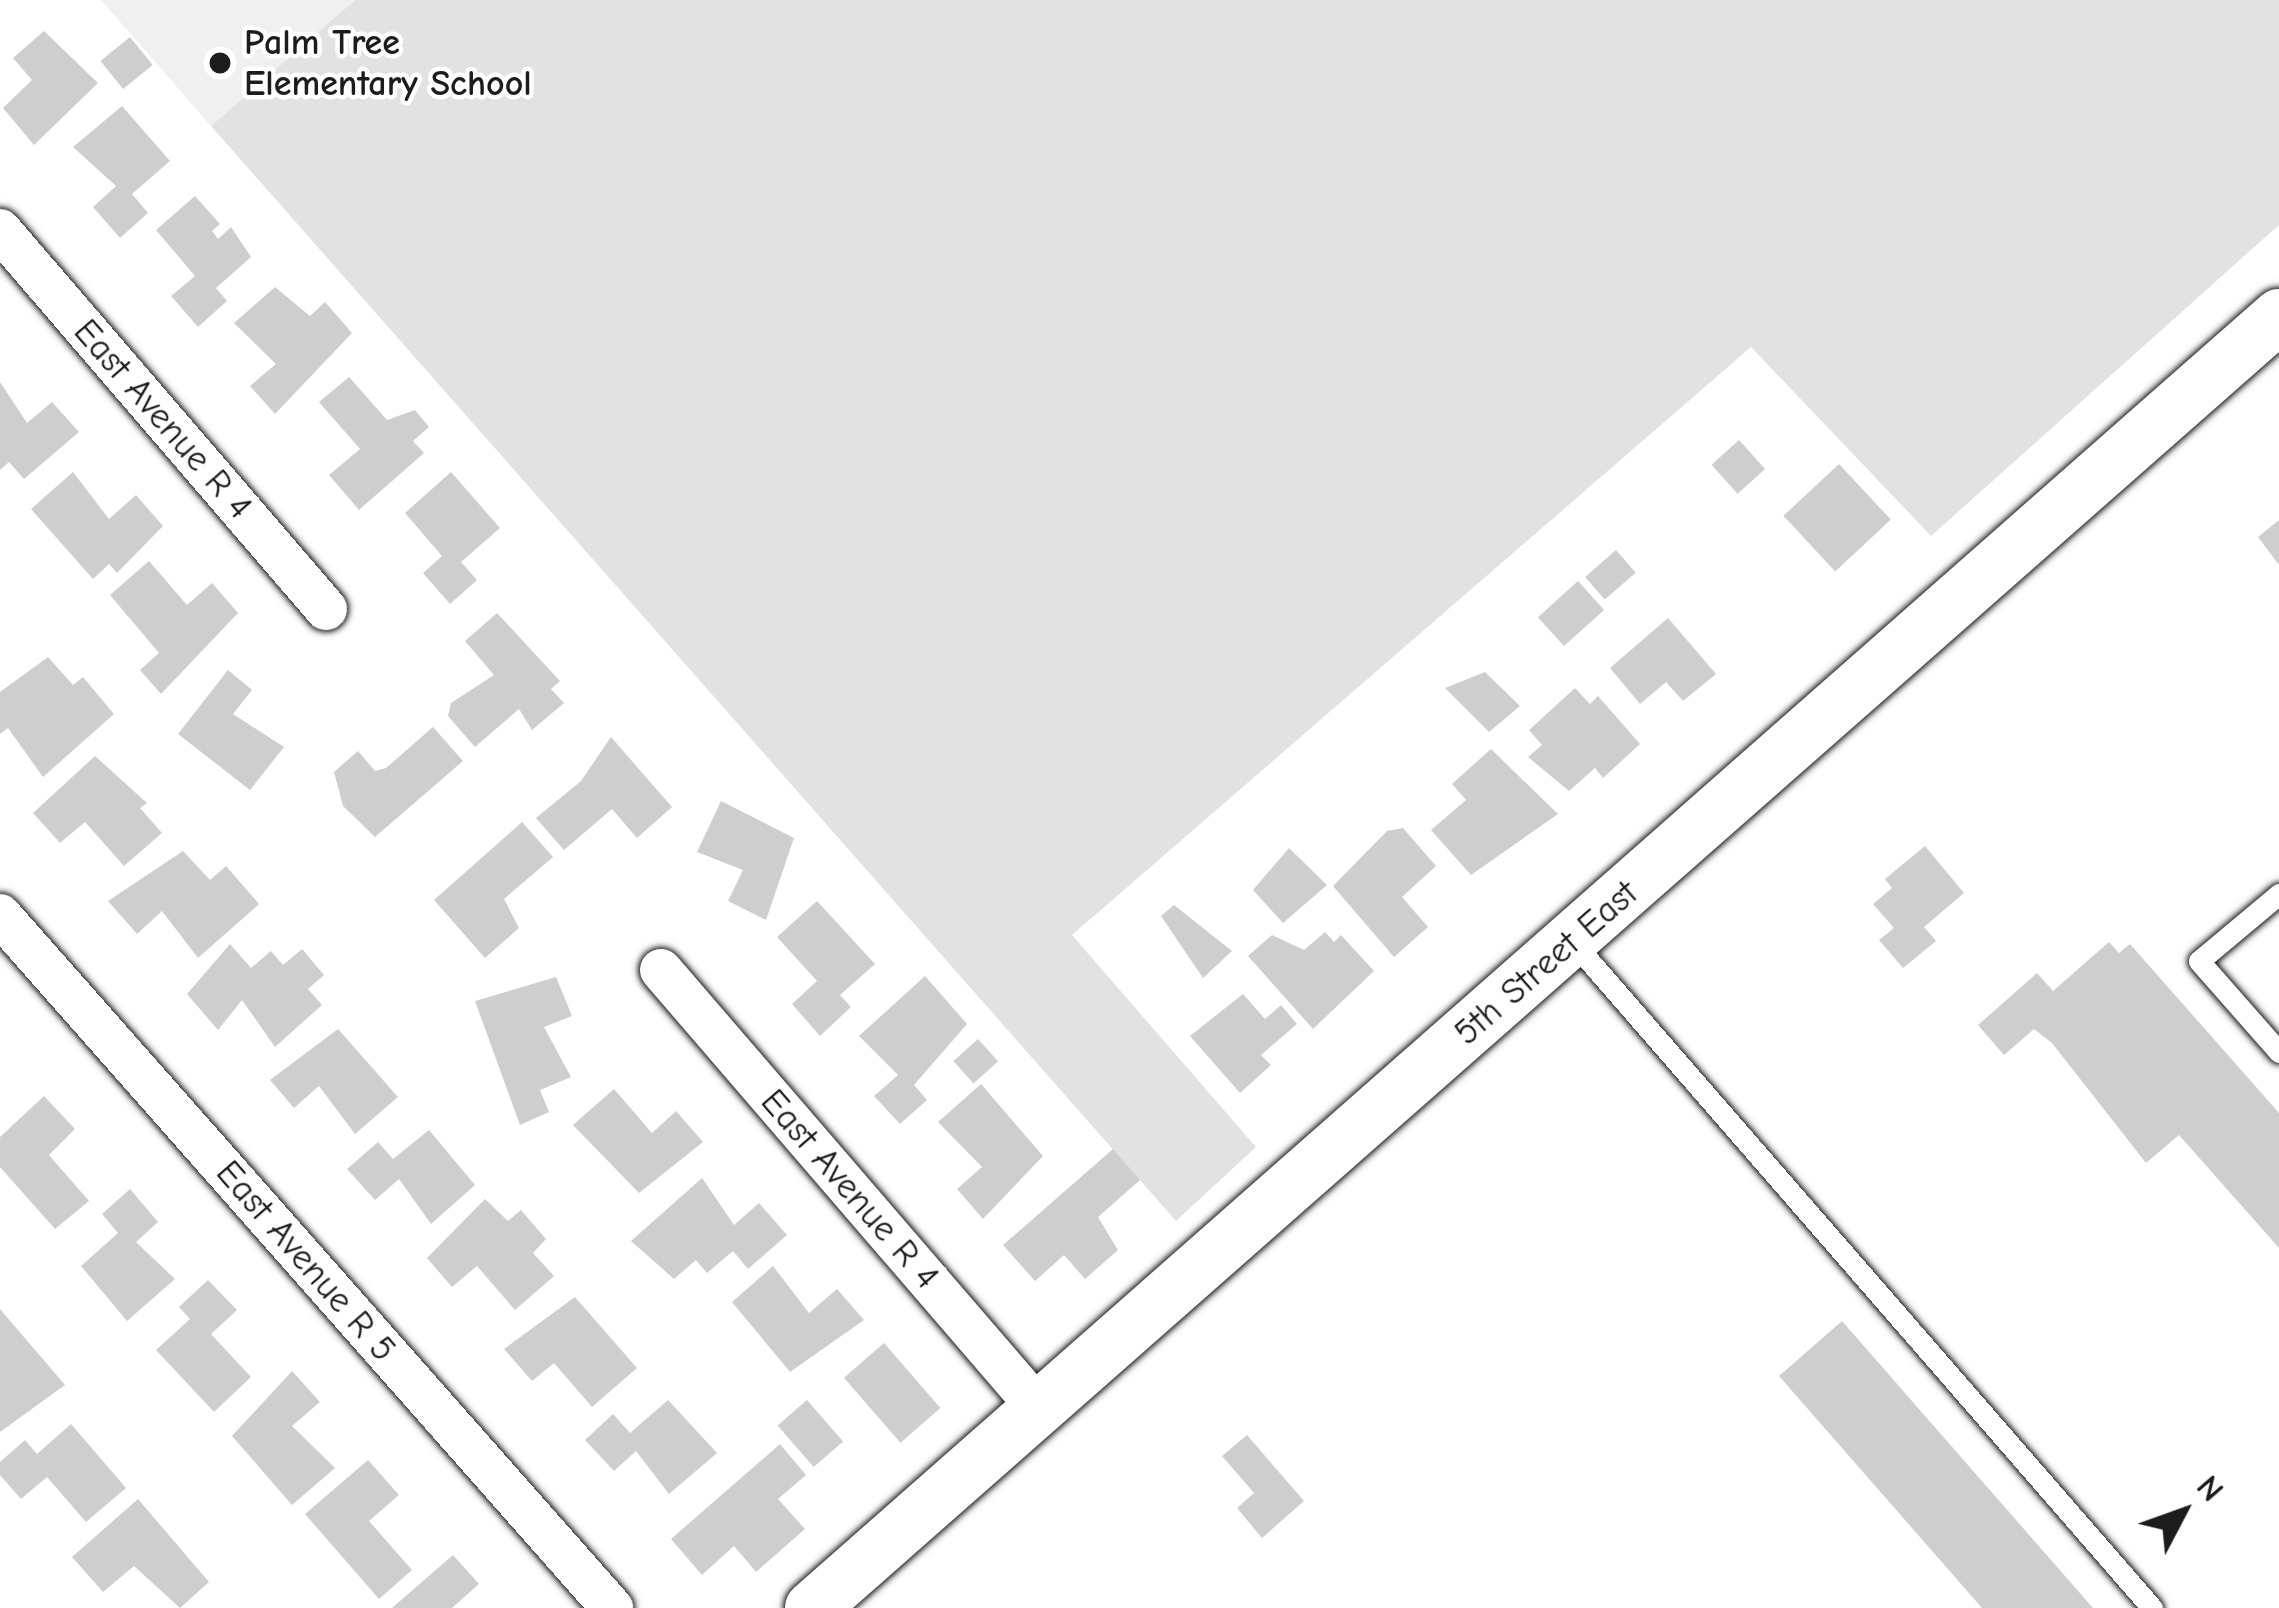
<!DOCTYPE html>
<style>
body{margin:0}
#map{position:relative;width:2279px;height:1608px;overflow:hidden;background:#fff;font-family:"Comic Neue",sans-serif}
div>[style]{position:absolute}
.built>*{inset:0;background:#f0f0f0}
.green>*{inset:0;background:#e2e2e2}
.building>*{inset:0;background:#cecece;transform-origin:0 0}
.roads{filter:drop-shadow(0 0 3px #1c1c1c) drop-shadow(0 0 3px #1c1c1c)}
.service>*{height:21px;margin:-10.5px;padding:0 10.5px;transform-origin:10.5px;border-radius:10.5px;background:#fff}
.minor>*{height:42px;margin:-21px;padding:0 21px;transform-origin:21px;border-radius:21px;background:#fff}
.tertiary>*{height:54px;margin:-27px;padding:0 27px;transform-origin:27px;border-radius:27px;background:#fff}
.dots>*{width:33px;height:33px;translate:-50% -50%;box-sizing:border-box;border:6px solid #fff;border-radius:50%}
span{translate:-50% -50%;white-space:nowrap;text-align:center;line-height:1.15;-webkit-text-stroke:9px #fff;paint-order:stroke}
.poi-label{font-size:36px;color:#1c1c1c;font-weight:700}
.left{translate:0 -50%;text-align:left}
.street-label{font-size:36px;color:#1c1c1c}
.north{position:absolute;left:2123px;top:1452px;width:120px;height:120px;-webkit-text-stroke:9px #fff;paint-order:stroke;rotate:49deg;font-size:33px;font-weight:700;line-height:48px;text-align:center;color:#1c1c1c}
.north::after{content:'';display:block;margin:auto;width:42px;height:54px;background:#1c1c1c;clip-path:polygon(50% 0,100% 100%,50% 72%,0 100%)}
</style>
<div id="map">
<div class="built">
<div style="clip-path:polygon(101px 0,355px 0,211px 126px)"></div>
</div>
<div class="green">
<div style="clip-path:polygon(355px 0,2279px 0,2279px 225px,1931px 536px,1751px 347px,1072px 935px,1256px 1147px,1176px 1221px,211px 126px)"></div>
</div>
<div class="building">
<div style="clip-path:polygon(44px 31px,98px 83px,34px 145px,3px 108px,32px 80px,13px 58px)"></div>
<div style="left:130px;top:37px;width:36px;height:38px;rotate:51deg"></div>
<div style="clip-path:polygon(122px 106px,170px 161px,132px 194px,148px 213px,120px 238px,93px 207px,116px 186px,73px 147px)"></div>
<div style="clip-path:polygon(195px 196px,220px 224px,212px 231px,218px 239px,231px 227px,251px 257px,216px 288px,227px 301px,198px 327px,171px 296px,195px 276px,156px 230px)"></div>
<div style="clip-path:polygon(275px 287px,310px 316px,325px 302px,352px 333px,275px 414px,250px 386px,276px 364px,234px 323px)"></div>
<div style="clip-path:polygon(349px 377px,387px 420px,415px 410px,429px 427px,413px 441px,424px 453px,359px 510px,329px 475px,360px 449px,319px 402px)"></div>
<div style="clip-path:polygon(0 382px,27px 423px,52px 402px,79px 432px,24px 479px,9px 462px,0 470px)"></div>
<div style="left:1739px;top:440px;width:39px;height:37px;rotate:48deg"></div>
<div style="left:1839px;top:464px;width:76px;height:76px;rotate:47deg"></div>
<div style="clip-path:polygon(73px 472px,109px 519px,136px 495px,163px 526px,117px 573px,109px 564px,93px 579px,31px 509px)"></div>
<div style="clip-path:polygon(451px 472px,500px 528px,461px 562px,477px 580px,450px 604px,423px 573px,442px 556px,405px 513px)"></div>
<div style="clip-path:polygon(2279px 520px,2279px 565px,2258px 537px)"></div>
<div style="left:1616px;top:550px;width:30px;height:41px;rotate:49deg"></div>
<div style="clip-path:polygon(149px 561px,187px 605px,212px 583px,238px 613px,161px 694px,140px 670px,159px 653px,110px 595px)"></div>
<div style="left:1578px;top:581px;width:39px;height:54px;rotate:48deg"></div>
<div style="clip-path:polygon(497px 613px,560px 681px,551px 689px,564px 703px,532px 730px,519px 709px,475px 747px,448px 716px,451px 703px,494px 675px,465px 641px)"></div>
<div style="clip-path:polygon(1668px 618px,1716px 674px,1683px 701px,1666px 682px,1640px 704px,1610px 668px)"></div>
<div style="clip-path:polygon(48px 657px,73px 685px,83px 677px,114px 714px,43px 777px,8px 728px,0 734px,0 692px)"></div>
<div style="clip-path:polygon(228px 670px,252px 690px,233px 714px,284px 747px,250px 790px,178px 734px)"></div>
<div style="clip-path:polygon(1485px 672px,1520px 706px,1489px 732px,1445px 688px)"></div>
<div style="clip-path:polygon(1575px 688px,1590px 704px,1598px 696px,1640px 744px,1603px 778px,1595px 768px,1569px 791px,1528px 757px,1542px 745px,1529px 730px)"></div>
<div style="clip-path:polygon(433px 727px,463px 761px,375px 837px,343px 806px,334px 772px,358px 751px,375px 771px,386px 768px)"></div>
<div style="clip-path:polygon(611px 737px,672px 807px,637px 838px,612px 809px,564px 850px,536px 818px,581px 781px)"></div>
<div style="clip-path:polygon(1491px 749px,1558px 814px,1471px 875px,1431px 830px,1466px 800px,1452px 784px)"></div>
<div style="clip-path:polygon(95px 756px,147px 803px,140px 808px,162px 833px,124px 866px,85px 822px,60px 843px,33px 813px)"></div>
<div style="clip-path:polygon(721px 801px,794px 838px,766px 920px,728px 901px,743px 870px,697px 852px)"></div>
<div style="clip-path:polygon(522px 822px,553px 857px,504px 899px,519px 928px,485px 958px,434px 900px)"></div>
<div style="clip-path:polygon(1403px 828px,1436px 866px,1402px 897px,1428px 927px,1394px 957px,1333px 886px,1387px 831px)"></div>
<div style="clip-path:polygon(1925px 846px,1964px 893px,1924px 927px,1936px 941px,1903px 968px,1879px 940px,1894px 928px,1873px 904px,1892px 888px,1885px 879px)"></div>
<div style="clip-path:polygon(1289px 848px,1327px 885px,1283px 923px,1253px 890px)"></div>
<div style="clip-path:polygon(183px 851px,210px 880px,226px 866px,259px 904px,198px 958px,162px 911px,137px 934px,108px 901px)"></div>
<div style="clip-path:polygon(817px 901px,875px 964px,840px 995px,851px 1007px,820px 1036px,792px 1004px,817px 981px,777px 937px)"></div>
<div style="clip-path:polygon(1174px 905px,1232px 951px,1203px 978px,1161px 916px)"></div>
<div style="clip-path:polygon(1325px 932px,1334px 942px,1341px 935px,1374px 971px,1313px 1029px,1248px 956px,1272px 935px,1304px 950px)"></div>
<div style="clip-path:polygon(2109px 942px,2119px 953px,2130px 944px,2279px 1113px,2279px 1248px,2179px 1135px,2146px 1163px,2052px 1043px,2034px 1029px,2004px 1055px,1978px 1025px,2037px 973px,2053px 991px)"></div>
<div style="clip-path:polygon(230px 944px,251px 968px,271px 951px,283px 965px,302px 949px,324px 975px,308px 989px,322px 1005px,275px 1047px,242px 1000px,218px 1030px,187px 994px)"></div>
<div style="clip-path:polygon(925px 976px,967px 1024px,914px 1085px,927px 1100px,900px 1124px,874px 1096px,898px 1075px,859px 1036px)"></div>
<div style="clip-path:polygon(556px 977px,572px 1016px,544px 1027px,571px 1077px,540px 1090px,549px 1112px,520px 1125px,475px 1001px)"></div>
<div style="clip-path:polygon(1243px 994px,1265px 1019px,1281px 1005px,1297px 1024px,1261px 1055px,1271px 1065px,1240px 1093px,1190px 1036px)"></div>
<div style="clip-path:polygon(338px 1029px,398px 1097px,355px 1134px,319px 1086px,294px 1108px,270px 1080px)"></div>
<div style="left:978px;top:1039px;width:30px;height:33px;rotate:48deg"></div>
<div style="clip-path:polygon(981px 1084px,1043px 1156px,983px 1219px,957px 1189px,982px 1167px,938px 1122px)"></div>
<div style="clip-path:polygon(614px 1089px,652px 1133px,676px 1111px,703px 1142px,639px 1193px,573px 1125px)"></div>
<div style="clip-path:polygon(44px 1096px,75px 1129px,49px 1155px,89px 1201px,55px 1229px,0 1167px,0 1137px)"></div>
<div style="clip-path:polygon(429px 1130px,475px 1185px,431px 1224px,399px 1179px,375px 1200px,347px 1169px,378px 1142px,393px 1159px)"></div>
<div style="clip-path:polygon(1113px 1149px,1140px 1180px,1098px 1217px,1118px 1250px,1085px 1279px,1064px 1255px,1035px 1281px,1003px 1245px)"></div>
<div style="clip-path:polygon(702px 1178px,734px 1225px,759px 1203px,787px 1235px,748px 1269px,733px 1251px,707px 1273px,696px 1260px,674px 1279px,631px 1241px)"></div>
<div style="clip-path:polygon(130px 1189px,158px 1222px,136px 1242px,175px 1279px,127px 1321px,81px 1266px,118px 1233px,102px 1214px)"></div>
<div style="clip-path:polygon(485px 1199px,508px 1221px,521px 1210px,546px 1239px,533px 1253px,554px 1276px,515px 1310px,477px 1266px,452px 1287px,427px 1258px)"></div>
<div style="clip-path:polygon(773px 1266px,809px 1313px,837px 1289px,864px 1320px,790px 1372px,732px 1302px)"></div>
<div style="clip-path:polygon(208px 1280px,237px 1310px,211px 1334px,251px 1377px,214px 1412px,156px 1350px,190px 1319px,179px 1307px)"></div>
<div style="clip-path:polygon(575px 1297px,637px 1368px,592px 1407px,554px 1363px,532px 1381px,504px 1349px)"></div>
<div style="clip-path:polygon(0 1309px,65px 1385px,0 1432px)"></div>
<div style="clip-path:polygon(1842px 1321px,2093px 1608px,1982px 1608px,1779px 1376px)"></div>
<div style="left:884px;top:1343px;width:86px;height:53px;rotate:49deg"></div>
<div style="clip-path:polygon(292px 1371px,320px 1402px,292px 1426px,335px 1468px,292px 1505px,232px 1436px)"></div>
<div style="clip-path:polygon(668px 1400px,717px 1453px,669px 1494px,636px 1451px,614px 1471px,585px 1440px,613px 1414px,630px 1433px)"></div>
<div style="left:807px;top:1400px;width:55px;height:39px;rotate:49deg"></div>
<div style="clip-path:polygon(71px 1424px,126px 1488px,86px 1522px,47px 1477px,21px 1499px,0 1475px,0 1462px,25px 1440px,37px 1454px)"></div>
<div style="clip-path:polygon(1247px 1435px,1304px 1501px,1262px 1538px,1237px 1508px,1254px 1493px,1222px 1456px)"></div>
<div style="clip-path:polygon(780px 1444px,806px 1475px,778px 1499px,805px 1529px,756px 1572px,734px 1546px,702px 1575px,671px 1539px)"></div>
<div style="clip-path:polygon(368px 1460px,399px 1495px,369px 1521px,412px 1570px,379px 1599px,305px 1514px)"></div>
<div style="clip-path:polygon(138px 1499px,209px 1582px,180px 1608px,134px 1566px,103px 1592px,72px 1557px)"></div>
<div style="clip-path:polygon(453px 1555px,479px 1584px,452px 1608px,392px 1608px)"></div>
</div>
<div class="roads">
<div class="service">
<div style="left:2279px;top:894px;width:104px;rotate:140.1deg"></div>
<div style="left:2199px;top:961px;width:121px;rotate:48.7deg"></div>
<div style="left:1572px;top:941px;width:884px;rotate:48.99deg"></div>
</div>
<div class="minor">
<div style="left:0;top:230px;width:500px;rotate:49.3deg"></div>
<div style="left:0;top:915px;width:925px;rotate:48.55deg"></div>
<div style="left:661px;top:970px;width:579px;rotate:49.27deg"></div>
</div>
<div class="tertiary">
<div style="left:812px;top:1608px;width:1955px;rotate:-41.37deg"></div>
</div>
</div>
<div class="dots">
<div style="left:220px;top:63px;background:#1c1c1c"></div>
</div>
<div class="poi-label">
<span class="left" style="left:244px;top:63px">Palm Tree<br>Elementary School</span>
</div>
<div class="street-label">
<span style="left:163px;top:419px;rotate:49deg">East Avenue R 4</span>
<span style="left:1546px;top:963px;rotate:-41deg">5th Street East</span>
<span style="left:850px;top:1189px;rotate:49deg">East Avenue R 4</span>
<span style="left:306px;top:1261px;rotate:49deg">East Avenue R 5</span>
</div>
<div class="north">N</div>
</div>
